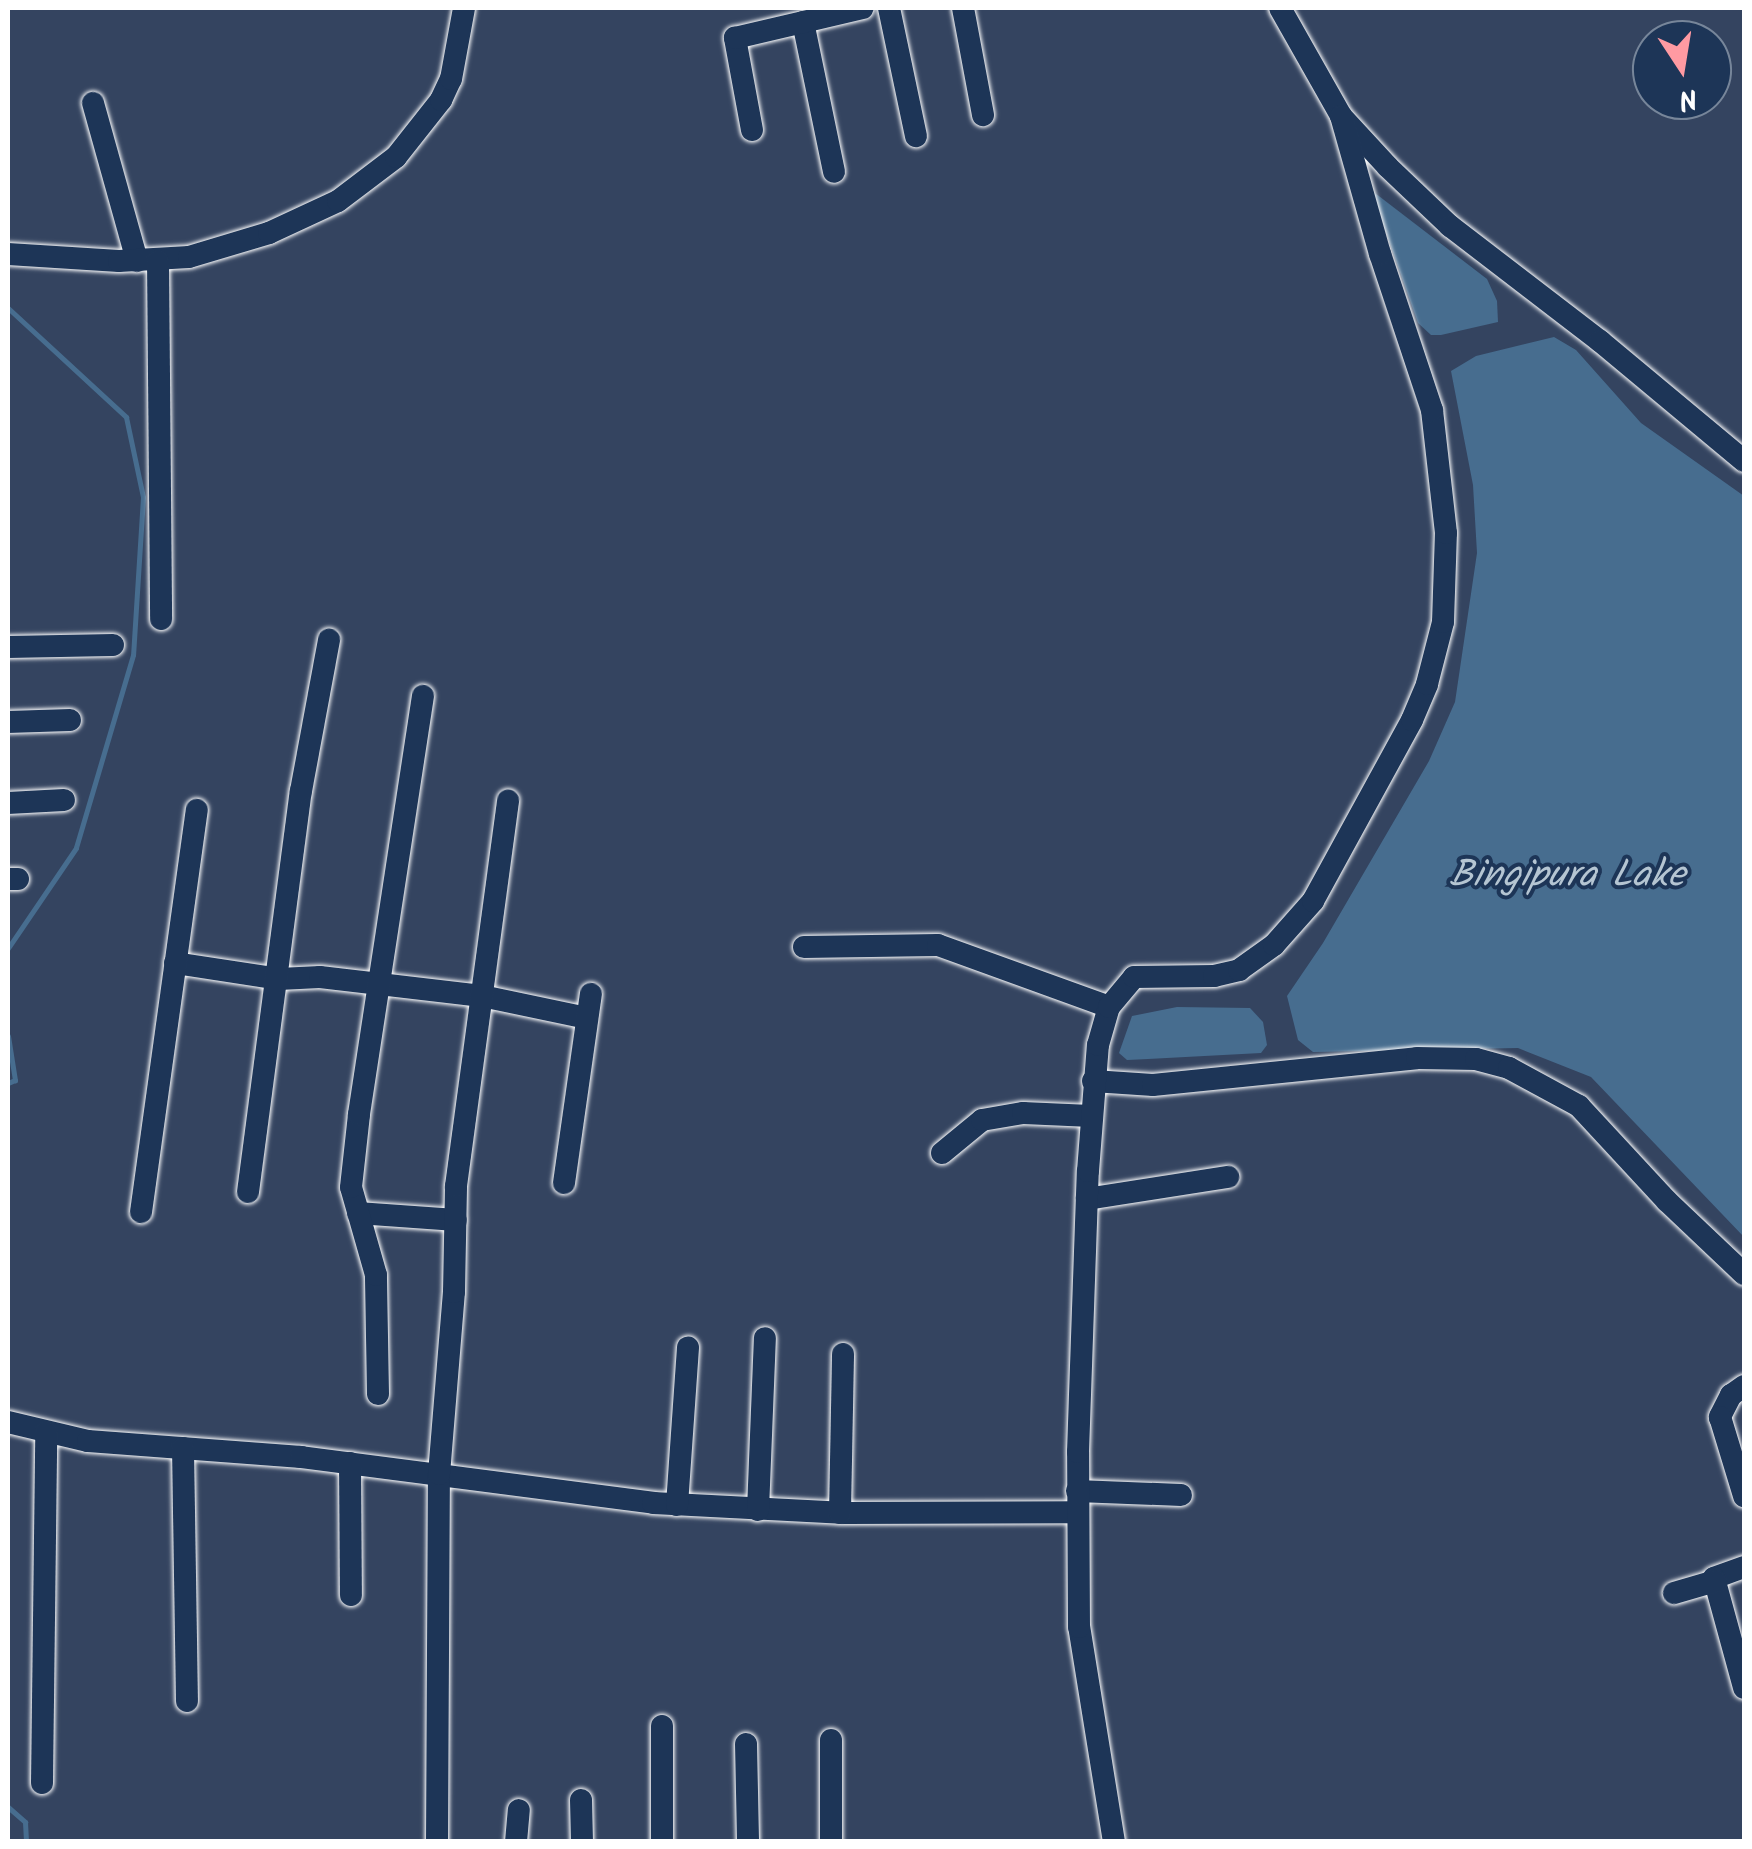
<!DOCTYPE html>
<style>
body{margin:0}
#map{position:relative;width:1752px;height:1849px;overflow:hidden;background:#344460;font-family:Kalam,sans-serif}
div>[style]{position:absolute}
.water>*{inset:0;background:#476d8f}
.stream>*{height:5px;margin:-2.5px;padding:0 2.5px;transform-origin:2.5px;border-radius:2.5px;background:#476d8f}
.roads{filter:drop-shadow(0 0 2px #fff) drop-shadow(0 0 2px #fff)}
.minor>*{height:22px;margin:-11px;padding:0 11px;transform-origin:11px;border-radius:11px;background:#1d3557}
span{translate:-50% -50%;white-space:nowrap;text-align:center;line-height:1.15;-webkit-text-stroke:8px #1d3557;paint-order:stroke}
.water-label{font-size:38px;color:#b5c5d2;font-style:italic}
.frame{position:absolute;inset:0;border:10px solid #fff;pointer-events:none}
.north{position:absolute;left:1632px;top:20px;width:100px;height:100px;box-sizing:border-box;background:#1d3557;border:2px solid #77869a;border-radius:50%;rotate:168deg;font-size:28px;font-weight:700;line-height:40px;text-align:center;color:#fff}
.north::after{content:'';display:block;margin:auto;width:35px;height:45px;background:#ff9aa2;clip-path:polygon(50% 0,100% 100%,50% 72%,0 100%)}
</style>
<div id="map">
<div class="water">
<div style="clip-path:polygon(1371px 190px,1487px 279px,1497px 301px,1498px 322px,1441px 335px,1431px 335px,1418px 323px)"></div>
<div style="clip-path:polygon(1554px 337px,1576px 350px,1641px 423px,1744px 496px,1744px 1237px,1591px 1077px,1518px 1048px,1313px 1052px,1298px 1040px,1287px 996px,1323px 943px,1429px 761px,1455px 702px,1477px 553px,1473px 485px,1451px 371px,1476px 356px)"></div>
<div style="clip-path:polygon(1177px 1007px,1250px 1008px,1263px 1022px,1267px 1045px,1261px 1053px,1148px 1059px,1127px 1060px,1119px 1053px,1132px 1016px)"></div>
</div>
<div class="stream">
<div style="left:8px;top:308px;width:161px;rotate:42.7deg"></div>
<div style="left:126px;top:417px;width:82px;rotate:78deg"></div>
<div style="left:143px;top:497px;width:158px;rotate:93.6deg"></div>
<div style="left:133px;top:655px;width:201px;rotate:106.5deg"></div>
<div style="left:76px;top:848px;width:121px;rotate:124.2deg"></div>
<div style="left:8px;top:1036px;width:45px;rotate:81deg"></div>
<div style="left:15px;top:1080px;width:8px;rotate:157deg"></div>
<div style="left:8px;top:1807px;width:23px;rotate:41deg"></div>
<div style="left:25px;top:1822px;width:20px;rotate:87deg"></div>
</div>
<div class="roads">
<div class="minor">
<div style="left:889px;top:8px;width:131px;rotate:78.1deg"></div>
<div style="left:963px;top:8px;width:109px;rotate:79.4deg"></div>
<div style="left:1280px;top:8px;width:124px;rotate:60.5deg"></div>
<div style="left:1341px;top:116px;width:69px;rotate:47.3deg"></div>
<div style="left:1388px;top:167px;width:86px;rotate:43.6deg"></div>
<div style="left:1450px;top:226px;width:189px;rotate:37.5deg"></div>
<div style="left:1600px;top:341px;width:187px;rotate:39.8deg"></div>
<div style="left:803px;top:22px;width:153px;rotate:78.3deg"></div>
<div style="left:93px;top:103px;width:164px;rotate:74.4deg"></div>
<div style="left:752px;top:130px;width:94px;rotate:-100.5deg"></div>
<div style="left:735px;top:38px;width:131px;rotate:-13.2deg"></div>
<div style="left:8px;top:254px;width:111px;rotate:3.6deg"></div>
<div style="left:119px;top:261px;width:70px;rotate:-3.3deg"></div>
<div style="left:189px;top:257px;width:84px;rotate:-16.7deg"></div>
<div style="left:269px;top:233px;width:76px;rotate:-24.9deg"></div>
<div style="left:338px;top:201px;width:73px;rotate:-37.2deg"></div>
<div style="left:396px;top:157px;width:73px;rotate:-51.7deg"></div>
<div style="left:441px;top:100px;width:23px;rotate:-65deg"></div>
<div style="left:451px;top:79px;width:72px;rotate:-79.6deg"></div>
<div style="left:158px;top:261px;width:358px;rotate:89.5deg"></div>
<div style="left:8px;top:647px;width:105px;rotate:-1.1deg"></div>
<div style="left:8px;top:722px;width:62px;rotate:-1.8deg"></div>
<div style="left:8px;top:803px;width:56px;rotate:-3.1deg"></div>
<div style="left:8px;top:879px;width:10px"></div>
<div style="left:804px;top:947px;width:134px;rotate:-0.9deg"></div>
<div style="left:938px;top:945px;width:182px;rotate:19.9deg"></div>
<div style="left:175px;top:963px;width:105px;rotate:8.7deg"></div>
<div style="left:279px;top:979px;width:41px;rotate:-2.8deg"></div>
<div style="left:320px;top:977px;width:163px;rotate:6.7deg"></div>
<div style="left:482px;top:996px;width:106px;rotate:11.9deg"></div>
<div style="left:1093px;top:1081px;width:60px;rotate:3.8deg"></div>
<div style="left:1153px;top:1085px;width:265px;rotate:-5.8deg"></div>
<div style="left:1417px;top:1058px;width:59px;rotate:1deg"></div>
<div style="left:1476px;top:1059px;width:34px;rotate:15deg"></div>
<div style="left:1509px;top:1068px;width:80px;rotate:28.5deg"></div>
<div style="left:1579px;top:1106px;width:129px;rotate:47.2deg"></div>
<div style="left:1667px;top:1201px;width:106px;rotate:43.5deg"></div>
<div style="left:942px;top:1153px;width:52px;rotate:-39.5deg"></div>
<div style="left:982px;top:1120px;width:42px;rotate:-9.7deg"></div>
<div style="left:1023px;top:1113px;width:68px;rotate:2.5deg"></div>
<div style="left:564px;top:1183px;width:191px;rotate:-81.9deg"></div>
<div style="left:248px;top:1192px;width:404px;rotate:-82.5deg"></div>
<div style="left:301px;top:791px;width:154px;rotate:-79.5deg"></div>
<div style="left:1087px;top:1199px;width:143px;rotate:-8.9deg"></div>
<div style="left:141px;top:1212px;width:406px;rotate:-82.1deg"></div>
<div style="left:358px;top:1213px;width:98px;rotate:4.1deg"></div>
<div style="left:1744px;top:1386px;width:16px;rotate:145deg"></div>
<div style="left:1731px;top:1395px;width:25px;rotate:117deg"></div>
<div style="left:1720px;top:1417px;width:83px;rotate:73.1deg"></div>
<div style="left:378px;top:1394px;width:119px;rotate:-91deg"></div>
<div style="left:376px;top:1275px;width:91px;rotate:-105.9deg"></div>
<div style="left:351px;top:1187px;width:73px;rotate:-83.7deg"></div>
<div style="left:359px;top:1114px;width:423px;rotate:-81.3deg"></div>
<div style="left:8px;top:1422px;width:82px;rotate:13.4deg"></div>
<div style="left:88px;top:1441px;width:214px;rotate:4.3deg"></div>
<div style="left:301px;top:1457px;width:355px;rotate:7.4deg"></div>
<div style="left:653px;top:1503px;width:193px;rotate:3deg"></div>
<div style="left:846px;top:1513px;width:231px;rotate:-0.2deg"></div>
<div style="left:183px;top:1448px;width:253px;rotate:89.1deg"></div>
<div style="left:350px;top:1463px;width:132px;rotate:89.6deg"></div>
<div style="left:1077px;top:1491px;width:104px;rotate:2.2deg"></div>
<div style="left:677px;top:1505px;width:158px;rotate:-86deg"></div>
<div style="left:758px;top:1510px;width:172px;rotate:-87.7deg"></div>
<div style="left:840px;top:1513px;width:159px;rotate:-88.9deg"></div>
<div style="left:1744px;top:1567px;width:32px;rotate:160deg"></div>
<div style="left:1714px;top:1578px;width:114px;rotate:74.7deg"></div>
<div style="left:1674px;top:1593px;width:43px;rotate:-16.3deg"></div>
<div style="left:831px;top:1740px;width:102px;rotate:90deg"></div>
<div style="left:746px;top:1744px;width:98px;rotate:88.8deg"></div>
<div style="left:42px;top:1783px;width:351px;rotate:-89.3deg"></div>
<div style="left:581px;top:1800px;width:42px;rotate:88.6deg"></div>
<div style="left:437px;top:1842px;width:368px;rotate:-89.7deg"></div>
<div style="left:439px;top:1474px;width:183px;rotate:-85.3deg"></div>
<div style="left:454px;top:1292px;width:106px;rotate:-88.9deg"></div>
<div style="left:456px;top:1186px;width:389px;rotate:-82.3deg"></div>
<div style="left:516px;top:1842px;width:32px;rotate:-85deg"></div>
<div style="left:662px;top:1842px;width:116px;rotate:-90deg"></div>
<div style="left:1114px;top:1842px;width:218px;rotate:-99.2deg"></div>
<div style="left:1079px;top:1627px;width:175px;rotate:-90.3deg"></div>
<div style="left:1078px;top:1452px;width:281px;rotate:-88deg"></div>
<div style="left:1088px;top:1171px;width:126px;rotate:-85.5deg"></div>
<div style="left:1098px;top:1045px;width:40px;rotate:-74deg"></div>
<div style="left:1109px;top:1007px;width:39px;rotate:-50deg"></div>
<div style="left:1134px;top:977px;width:80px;rotate:-0.7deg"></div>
<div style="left:1214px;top:976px;width:26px;rotate:-13deg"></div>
<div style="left:1239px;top:970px;width:43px;rotate:-35.5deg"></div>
<div style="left:1274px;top:945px;width:59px;rotate:-48.4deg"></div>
<div style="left:1313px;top:901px;width:206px;rotate:-61.3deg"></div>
<div style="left:1412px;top:720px;width:39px;rotate:-67deg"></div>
<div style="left:1427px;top:684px;width:64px;rotate:-75.5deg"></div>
<div style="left:1443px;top:622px;width:89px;rotate:-88.1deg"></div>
<div style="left:1446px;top:533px;width:124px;rotate:-96.5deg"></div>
<div style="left:1432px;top:410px;width:164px;rotate:-108.4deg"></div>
<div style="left:1380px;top:254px;width:143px;rotate:-105.8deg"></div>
</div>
</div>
<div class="water-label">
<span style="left:1567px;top:877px">Bingipura Lake</span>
</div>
<div class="frame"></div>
<div class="north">N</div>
</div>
